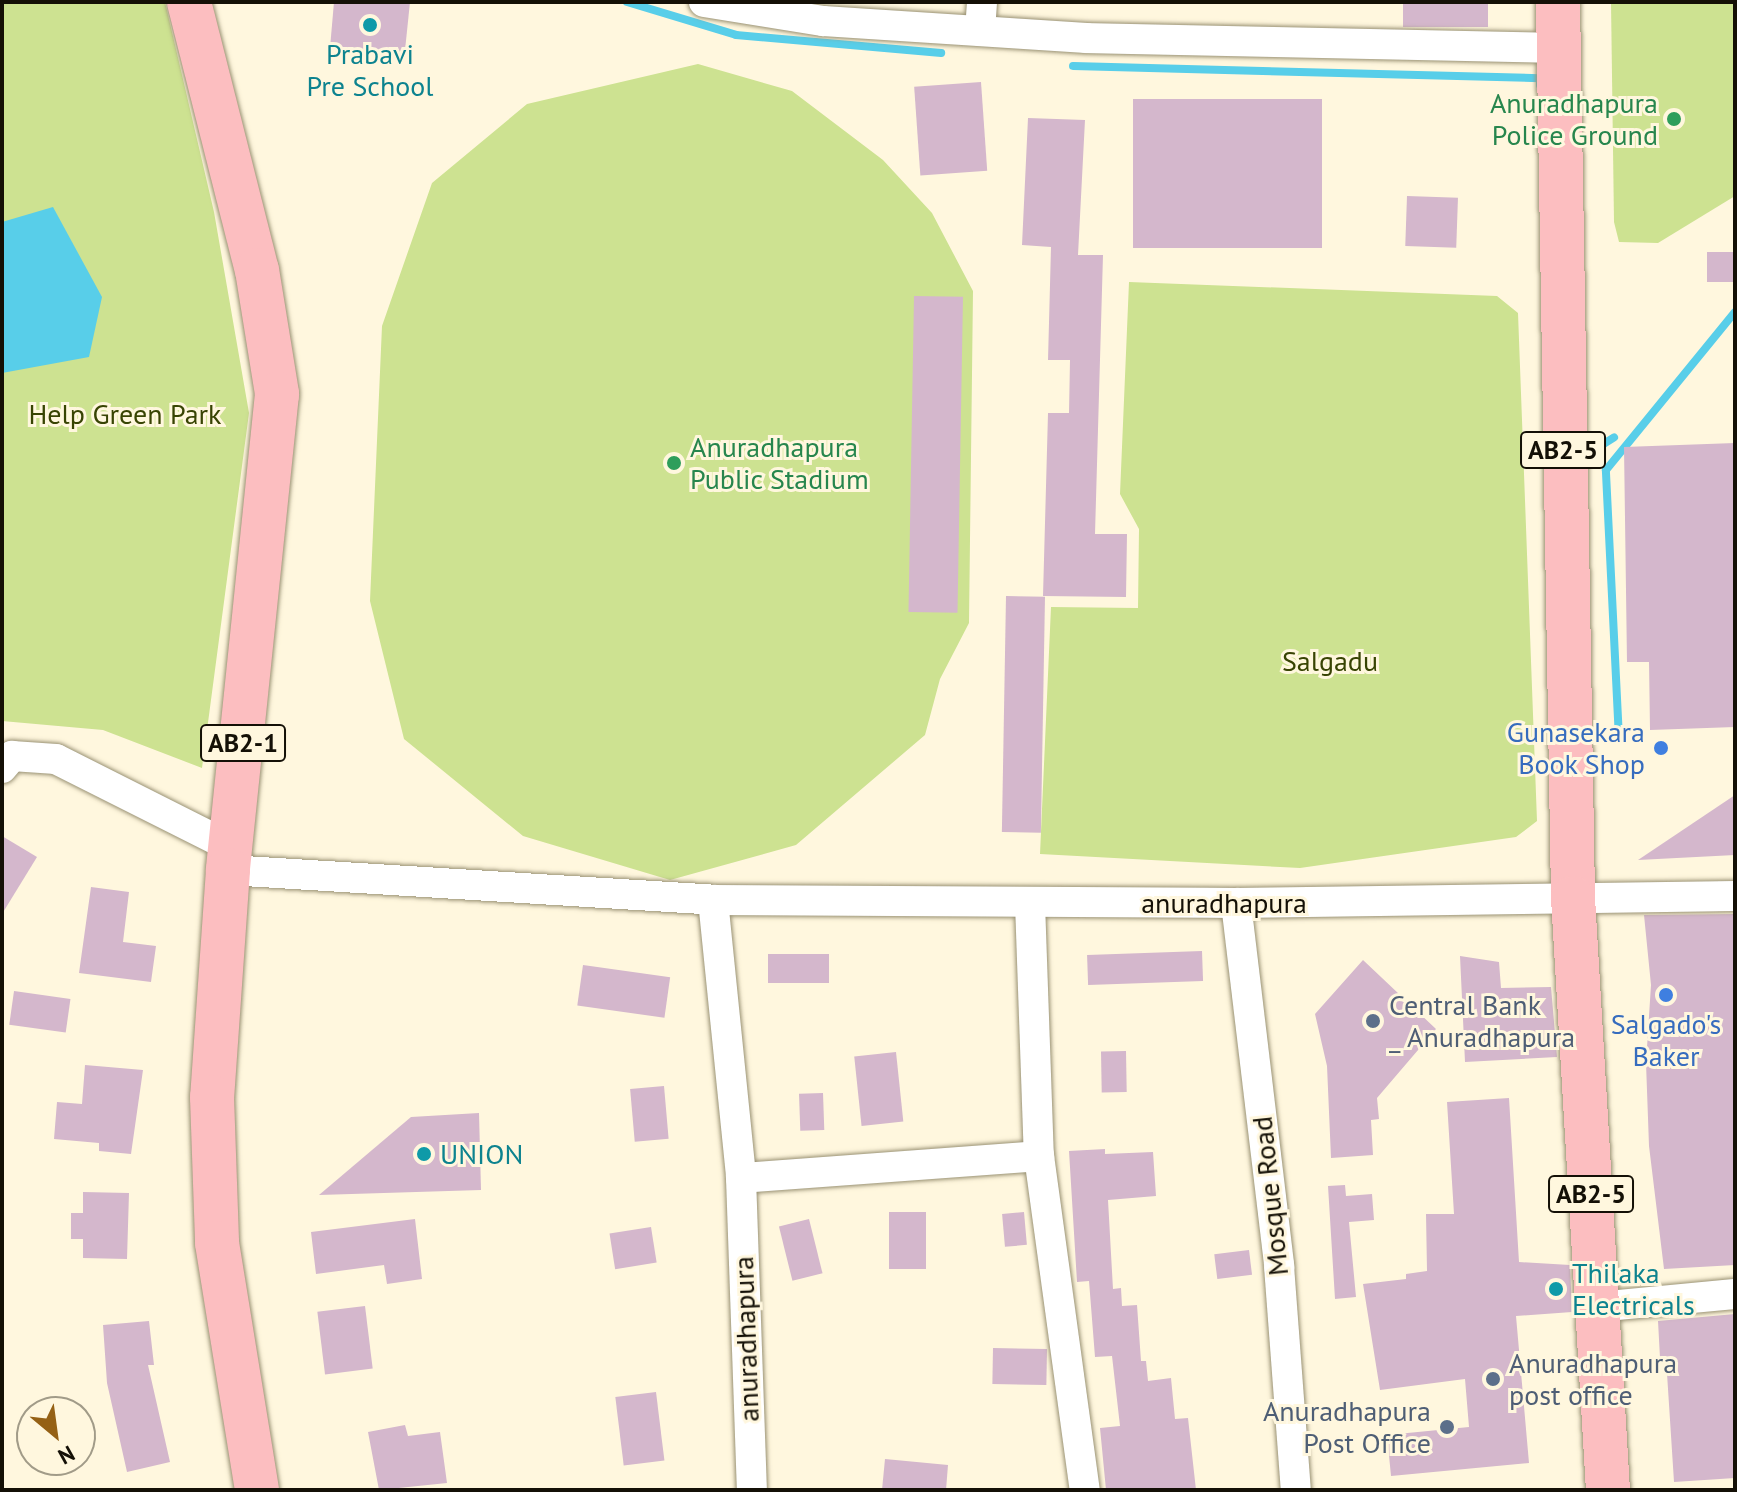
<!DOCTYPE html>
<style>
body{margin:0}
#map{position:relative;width:1737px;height:1492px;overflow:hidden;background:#fff7de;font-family:"PT Sans",sans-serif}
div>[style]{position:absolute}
.green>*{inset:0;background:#cde291}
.water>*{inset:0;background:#58cee9}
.stream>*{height:8px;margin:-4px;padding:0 4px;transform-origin:4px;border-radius:4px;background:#58cee9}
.building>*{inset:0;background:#d4b7cc;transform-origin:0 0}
.roads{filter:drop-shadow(0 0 2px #9a9274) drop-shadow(0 0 2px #9a9274)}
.street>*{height:30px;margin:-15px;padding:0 15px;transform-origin:15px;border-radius:15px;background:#fff}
.primary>*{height:44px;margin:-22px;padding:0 22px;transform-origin:22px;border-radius:22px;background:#fcbec0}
.dots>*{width:22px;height:22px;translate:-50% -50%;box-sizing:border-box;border:4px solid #fff7de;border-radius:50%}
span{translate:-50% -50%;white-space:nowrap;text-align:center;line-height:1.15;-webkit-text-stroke:6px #fff7de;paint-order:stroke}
.shield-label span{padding:2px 6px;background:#fff7de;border:2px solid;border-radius:6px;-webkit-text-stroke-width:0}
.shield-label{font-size:26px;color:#141006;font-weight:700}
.culture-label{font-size:28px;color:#0d838f}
.left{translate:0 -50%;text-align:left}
.leisure-label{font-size:28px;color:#27864d}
.right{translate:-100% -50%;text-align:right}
.park-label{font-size:28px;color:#384403}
.shop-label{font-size:28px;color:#366cbe}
.street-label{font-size:28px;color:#141006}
.service-label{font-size:28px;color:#4e5e75}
.frame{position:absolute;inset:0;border:4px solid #141006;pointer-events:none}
.north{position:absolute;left:16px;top:1396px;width:80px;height:80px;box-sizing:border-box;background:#fff7de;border:2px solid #a19b88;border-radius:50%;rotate:151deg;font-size:22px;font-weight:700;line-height:32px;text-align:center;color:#141006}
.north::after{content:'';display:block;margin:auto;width:28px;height:36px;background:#956115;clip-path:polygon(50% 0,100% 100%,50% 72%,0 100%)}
</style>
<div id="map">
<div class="green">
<div style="clip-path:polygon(2px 2px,165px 2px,214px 212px,249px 413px,202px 768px,103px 730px,2px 721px)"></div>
<div style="clip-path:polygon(1611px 2px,1735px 2px,1735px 196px,1658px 243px,1619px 242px,1614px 222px)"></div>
<div style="clip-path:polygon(698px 64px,792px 91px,883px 160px,932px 213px,973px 291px,969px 623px,940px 679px,925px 735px,796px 845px,670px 880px,523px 836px,404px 739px,370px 601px,382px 326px,432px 183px,527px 104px)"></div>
<div style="clip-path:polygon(1129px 282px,1497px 296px,1518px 313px,1537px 821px,1516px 837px,1300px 868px,1040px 854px,1051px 607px,1138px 608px,1139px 529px,1120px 494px)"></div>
</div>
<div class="water">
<div style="clip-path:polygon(53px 207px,102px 297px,89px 357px,2px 373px,2px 222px)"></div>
</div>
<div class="stream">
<div style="left:627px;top:2px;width:114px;rotate:16.8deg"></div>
<div style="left:736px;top:35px;width:206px;rotate:5deg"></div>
<div style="left:1073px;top:66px;width:467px;rotate:1.5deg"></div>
<div style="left:1540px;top:78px;width:7px;rotate:90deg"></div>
<div style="left:1581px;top:458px;width:39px;rotate:-32deg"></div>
<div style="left:1619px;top:739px;width:269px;rotate:-92.8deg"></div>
<div style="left:1606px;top:470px;width:204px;rotate:-50.8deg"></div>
</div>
<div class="building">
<div style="clip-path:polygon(334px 2px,410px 2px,404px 60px,330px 48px)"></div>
<div style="left:1403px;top:2px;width:85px;height:25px"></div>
<div style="left:981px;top:82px;width:89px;height:67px;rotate:86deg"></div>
<div style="left:1133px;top:99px;width:189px;height:149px"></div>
<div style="clip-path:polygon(1028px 118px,1085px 120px,1078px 255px,1103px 255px,1095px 534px,1127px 534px,1126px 597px,1043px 596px,1048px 413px,1069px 413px,1070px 360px,1048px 360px,1051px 247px,1022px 245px)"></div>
<div style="left:1407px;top:196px;width:51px;height:50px;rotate:2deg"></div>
<div style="left:1735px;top:252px;width:30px;height:28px;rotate:90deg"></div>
<div style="left:914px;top:296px;width:49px;height:316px;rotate:1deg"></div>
<div style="clip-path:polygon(1735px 443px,1735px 727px,1650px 730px,1649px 662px,1627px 662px,1624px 447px)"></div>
<div style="left:1006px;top:596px;width:39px;height:236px;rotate:1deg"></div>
<div style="clip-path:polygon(1735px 795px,1735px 855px,1638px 860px)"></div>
<div style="clip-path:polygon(2px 836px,37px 857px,2px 914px)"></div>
<div style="clip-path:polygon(91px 887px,129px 892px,123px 942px,156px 946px,151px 982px,79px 973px)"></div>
<div style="clip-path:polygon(1735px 914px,1735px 1265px,1664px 1269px,1649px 1146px,1646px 1063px,1651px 985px,1644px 915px)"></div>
<div style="left:1202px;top:951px;width:30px;height:115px;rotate:88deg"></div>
<div style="left:768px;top:954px;width:61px;height:29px"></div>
<div style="clip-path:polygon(1460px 956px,1499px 962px,1501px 988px,1551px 987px,1557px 1057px,1465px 1062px)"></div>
<div style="clip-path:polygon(1363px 960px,1436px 1029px,1377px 1098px,1379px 1119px,1371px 1120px,1373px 1155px,1331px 1158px,1327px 1066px,1315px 1014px)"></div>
<div style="left:583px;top:965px;width:88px;height:41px;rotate:8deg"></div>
<div style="left:14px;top:991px;width:57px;height:34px;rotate:8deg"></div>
<div style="left:1126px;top:1051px;width:41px;height:25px;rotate:89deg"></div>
<div style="left:896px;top:1052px;width:70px;height:42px;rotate:84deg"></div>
<div style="clip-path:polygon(85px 1065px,143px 1070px,131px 1154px,99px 1151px,99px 1143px,54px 1139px,57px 1102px,82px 1104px)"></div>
<div style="left:664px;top:1086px;width:53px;height:34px;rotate:85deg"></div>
<div style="left:823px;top:1093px;width:37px;height:24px;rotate:88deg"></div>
<div style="clip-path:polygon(1509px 1098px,1519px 1262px,1570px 1265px,1572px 1312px,1516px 1316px,1529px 1463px,1391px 1476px,1387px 1435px,1469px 1427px,1465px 1379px,1380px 1390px,1363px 1284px,1406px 1279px,1406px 1274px,1427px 1271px,1426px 1214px,1454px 1214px,1447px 1102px)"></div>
<div style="clip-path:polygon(479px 1113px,481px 1190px,319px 1195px,411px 1117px)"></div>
<div style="clip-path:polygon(1105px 1149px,1105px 1154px,1153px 1152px,1156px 1196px,1108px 1200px,1113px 1289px,1121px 1288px,1122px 1306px,1137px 1305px,1141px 1361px,1146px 1361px,1148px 1381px,1171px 1378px,1175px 1419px,1188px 1418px,1196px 1490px,1106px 1490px,1100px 1428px,1120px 1426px,1112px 1356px,1095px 1357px,1089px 1281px,1077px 1282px,1069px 1151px)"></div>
<div style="clip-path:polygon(1345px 1185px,1346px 1196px,1372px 1194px,1374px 1220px,1349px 1222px,1356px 1297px,1335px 1299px,1328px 1186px)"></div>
<div style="clip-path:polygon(83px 1192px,129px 1193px,127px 1259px,83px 1258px,83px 1239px,71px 1239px,71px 1213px,83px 1213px)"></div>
<div style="left:889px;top:1212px;width:37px;height:57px"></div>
<div style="left:1024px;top:1212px;width:33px;height:22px;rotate:85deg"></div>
<div style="clip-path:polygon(415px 1219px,422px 1279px,387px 1284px,384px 1265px,316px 1274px,311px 1232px)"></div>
<div style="left:809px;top:1219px;width:56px;height:31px;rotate:76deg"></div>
<div style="left:651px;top:1227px;width:36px;height:42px;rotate:81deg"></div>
<div style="left:1249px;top:1250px;width:25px;height:35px;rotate:83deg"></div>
<div style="left:365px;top:1306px;width:63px;height:48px;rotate:83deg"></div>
<div style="clip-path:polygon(1735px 1314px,1735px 1478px,1674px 1482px,1666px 1358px,1660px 1358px,1658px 1321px)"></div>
<div style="clip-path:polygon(149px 1321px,154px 1365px,148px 1365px,170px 1462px,127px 1472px,107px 1383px,103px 1325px)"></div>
<div style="left:993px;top:1348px;width:54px;height:36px;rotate:1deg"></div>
<div style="left:656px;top:1392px;width:69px;height:41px;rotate:83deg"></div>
<div style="clip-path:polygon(405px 1425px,408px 1436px,440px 1432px,447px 1483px,379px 1490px,368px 1432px)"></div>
<div style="clip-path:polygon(885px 1459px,948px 1465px,946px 1490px,882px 1490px)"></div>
</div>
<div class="roads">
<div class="street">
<div style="left:704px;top:2px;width:121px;rotate:9.1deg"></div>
<div style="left:823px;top:21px;width:264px;rotate:3.7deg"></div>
<div style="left:1086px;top:38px;width:472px;rotate:1.2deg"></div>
<div style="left:980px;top:31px;width:29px;rotate:-86deg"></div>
<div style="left:2px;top:768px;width:16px;rotate:-50deg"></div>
<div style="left:12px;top:756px;width:44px;rotate:3.9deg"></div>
<div style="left:56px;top:759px;width:196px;rotate:26.7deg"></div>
<div style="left:228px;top:870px;width:486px;rotate:3.5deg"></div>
<div style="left:713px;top:900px;width:523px;rotate:0.33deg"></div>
<div style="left:1236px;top:903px;width:499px;rotate:-0.8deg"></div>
<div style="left:713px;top:900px;width:279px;rotate:84.2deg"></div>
<div style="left:741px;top:1178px;width:312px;rotate:88deg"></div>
<div style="left:1030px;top:903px;width:253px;rotate:88deg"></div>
<div style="left:1039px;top:1156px;width:337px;rotate:82.2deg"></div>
<div style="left:1236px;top:903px;width:366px;rotate:83.2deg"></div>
<div style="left:1279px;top:1266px;width:225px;rotate:85.7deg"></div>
<div style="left:741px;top:1178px;width:299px;rotate:-4.2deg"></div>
<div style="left:1597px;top:1307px;width:139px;rotate:-5.4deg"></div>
</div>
<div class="primary">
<div style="left:189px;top:2px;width:276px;rotate:75.8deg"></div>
<div style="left:257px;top:270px;width:126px;rotate:80.8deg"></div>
<div style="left:277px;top:394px;width:479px;rotate:95.9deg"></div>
<div style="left:228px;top:870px;width:228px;rotate:94deg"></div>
<div style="left:212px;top:1097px;width:146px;rotate:88deg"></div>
<div style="left:217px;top:1243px;width:250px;rotate:80.8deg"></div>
<div style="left:1558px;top:2px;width:896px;rotate:89.04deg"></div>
<div style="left:1573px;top:898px;width:593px;rotate:86.62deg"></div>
</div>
</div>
<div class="dots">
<div style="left:370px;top:25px;background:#0f9aa8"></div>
<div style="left:1674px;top:119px;background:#2e9e5b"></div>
<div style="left:674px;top:463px;background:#2e9e5b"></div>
<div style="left:1661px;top:748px;background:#3f7fe0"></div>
<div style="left:1666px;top:995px;background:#3f7fe0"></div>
<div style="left:1373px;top:1021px;background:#5c6f8a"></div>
<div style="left:424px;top:1154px;background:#0f9aa8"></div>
<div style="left:1556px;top:1289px;background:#0f9aa8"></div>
<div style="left:1493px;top:1379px;background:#5c6f8a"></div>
<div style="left:1447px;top:1427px;background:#5c6f8a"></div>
</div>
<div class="shield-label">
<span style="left:1563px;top:450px">AB2-5</span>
<span style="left:243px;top:743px">AB2-1</span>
<span style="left:1591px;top:1194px">AB2-5</span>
</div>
<div class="culture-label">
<span style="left:370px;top:70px">Prabavi<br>Pre School</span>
<span class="left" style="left:440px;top:1154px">UNION</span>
<span class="left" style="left:1572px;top:1289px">Thilaka<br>Electricals</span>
</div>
<div class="leisure-label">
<span class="right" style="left:1658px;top:119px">Anuradhapura<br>Police Ground</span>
<span class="left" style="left:690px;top:463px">Anuradhapura<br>Public Stadium</span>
</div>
<div class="park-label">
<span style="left:125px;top:414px">Help Green Park</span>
<span style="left:1330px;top:661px">Salgadu</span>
</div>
<div class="shop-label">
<span class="right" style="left:1645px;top:748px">Gunasekara<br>Book Shop</span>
<span style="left:1666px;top:1040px">Salgado's<br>Baker</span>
</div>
<div class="street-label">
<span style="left:1224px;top:903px">anuradhapura</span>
<span style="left:1270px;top:1196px;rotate:-96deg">Mosque Road</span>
<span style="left:746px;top:1339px;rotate:-92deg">anuradhapura</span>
</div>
<div class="service-label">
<span class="left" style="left:1389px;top:1021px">Central Bank<br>_ Anuradhapura</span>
<span class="left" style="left:1509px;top:1379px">Anuradhapura<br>post office</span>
<span class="right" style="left:1431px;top:1427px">Anuradhapura<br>Post Office</span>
</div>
<div class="frame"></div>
<div class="north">N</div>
</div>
